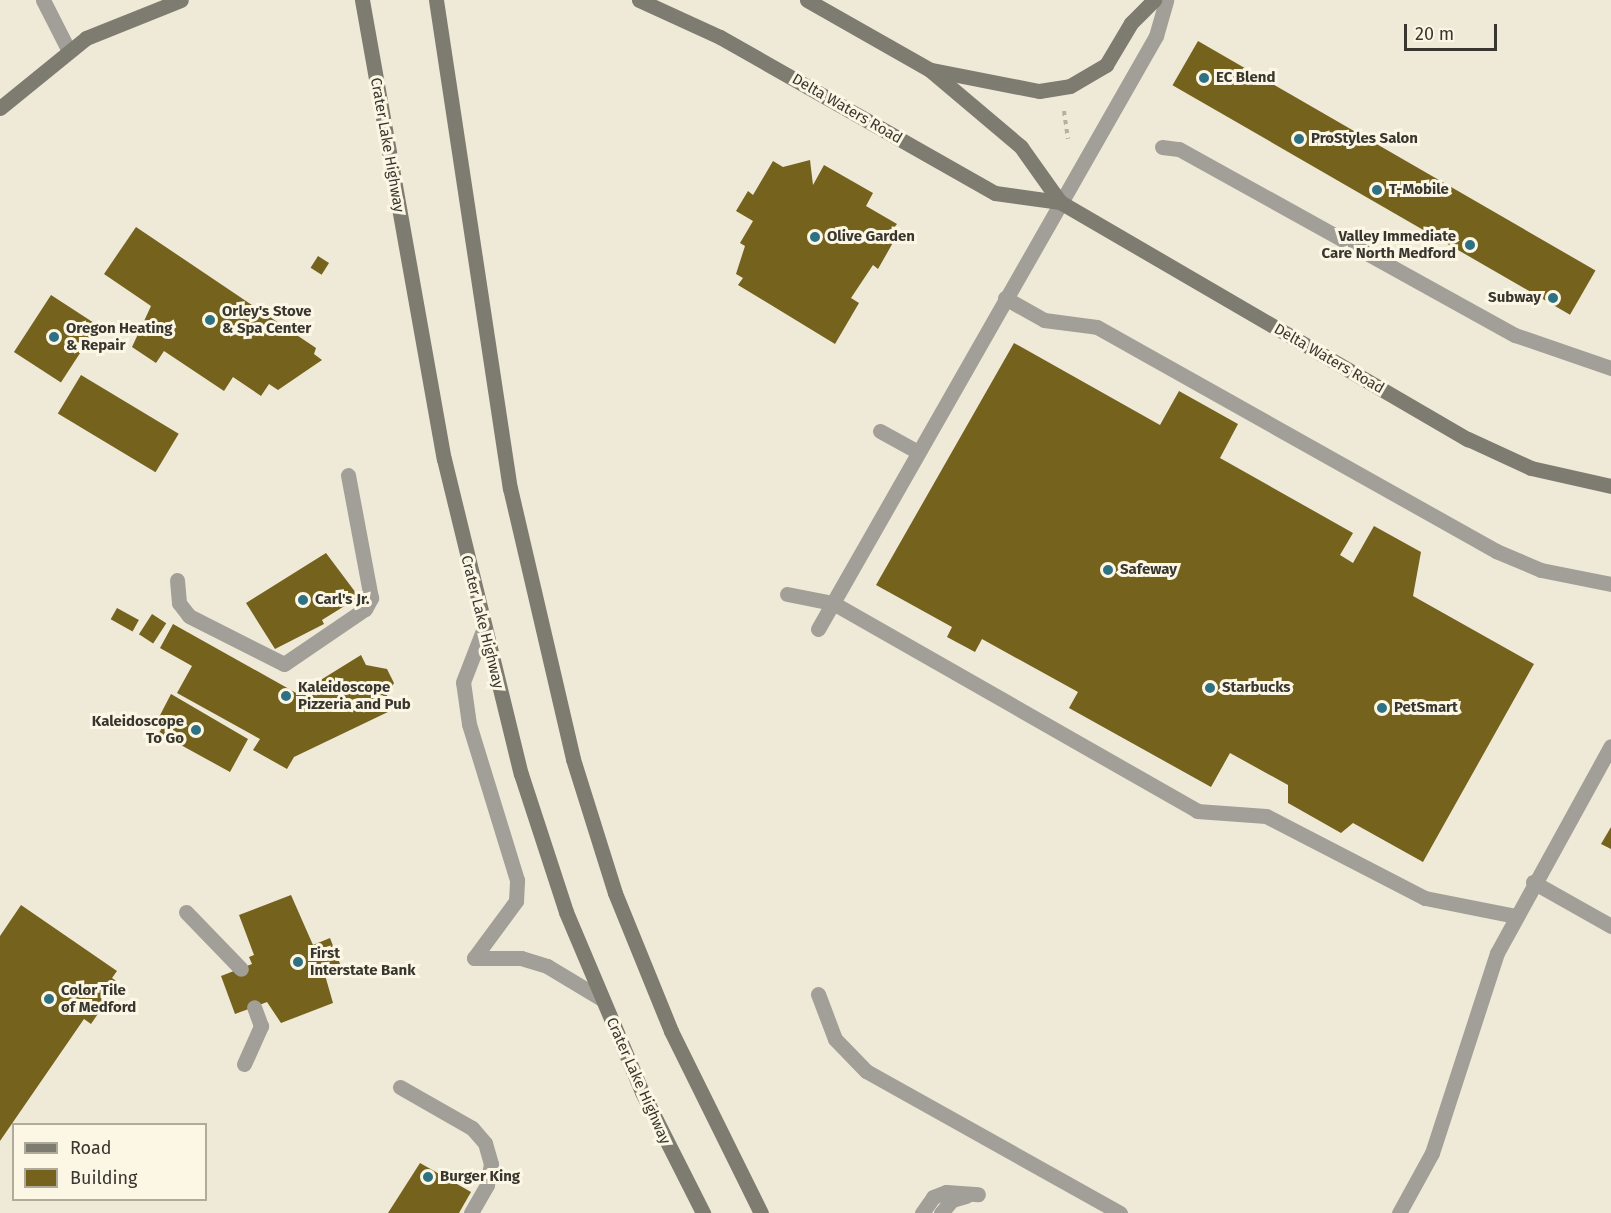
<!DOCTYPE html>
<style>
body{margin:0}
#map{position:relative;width:1611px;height:1213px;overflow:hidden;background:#efead8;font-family:"Fira Sans",sans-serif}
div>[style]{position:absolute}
.building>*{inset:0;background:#75621d;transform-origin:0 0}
.path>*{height:4px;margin-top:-2px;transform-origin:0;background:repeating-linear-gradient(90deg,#b3afa1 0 4.5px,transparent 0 9px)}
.lane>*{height:15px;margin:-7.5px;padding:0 7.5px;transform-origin:7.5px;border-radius:7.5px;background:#a19f97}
.secondary>*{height:15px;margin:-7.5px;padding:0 7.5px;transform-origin:7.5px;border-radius:7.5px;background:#7e7b70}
.dots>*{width:16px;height:16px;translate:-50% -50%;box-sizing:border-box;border:3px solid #fcf7e5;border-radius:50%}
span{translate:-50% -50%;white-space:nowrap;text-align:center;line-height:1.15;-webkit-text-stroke:6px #fcf7e5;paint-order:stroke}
.poi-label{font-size:15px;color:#38362f;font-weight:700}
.left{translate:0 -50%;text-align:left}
.right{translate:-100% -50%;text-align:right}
.street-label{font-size:15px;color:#38362f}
.legend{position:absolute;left:12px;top:1123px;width:195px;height:78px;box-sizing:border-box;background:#fcf7e5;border:2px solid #aeaa9c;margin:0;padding:8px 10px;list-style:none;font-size:18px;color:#38362f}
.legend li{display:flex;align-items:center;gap:12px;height:30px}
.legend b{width:30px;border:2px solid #aeaa9c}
.scale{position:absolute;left:1404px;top:24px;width:93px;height:27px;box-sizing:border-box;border:3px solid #38362f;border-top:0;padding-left:8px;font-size:18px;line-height:21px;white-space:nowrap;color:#38362f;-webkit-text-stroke:4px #fcf7e5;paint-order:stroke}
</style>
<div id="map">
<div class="building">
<div style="left:1198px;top:41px;width:459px;height:51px;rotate:30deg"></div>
<div style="clip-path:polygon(810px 160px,813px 185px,824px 165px,873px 193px,866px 206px,897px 224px,893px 229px,899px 232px,878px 269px,873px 265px,851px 298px,859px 303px,835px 344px,738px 285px,743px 278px,736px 274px,745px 246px,740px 243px,753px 221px,736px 211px,748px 191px,753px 195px,773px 161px,783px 167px)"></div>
<div style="clip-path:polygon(136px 227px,316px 348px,314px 354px,322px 360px,278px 390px,269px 384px,261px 396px,233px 377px,224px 391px,164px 351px,156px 363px,132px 347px,151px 306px,104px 274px)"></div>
<div style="left:318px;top:256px;width:13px;height:14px;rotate:32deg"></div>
<div style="left:51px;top:295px;width:56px;height:68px;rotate:33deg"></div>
<div style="clip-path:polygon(1014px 343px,1160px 425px,1179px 391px,1238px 424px,1220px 458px,1353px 533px,1340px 555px,1353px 563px,1374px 526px,1421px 552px,1413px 596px,1534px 664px,1423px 862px,1353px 823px,1341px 833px,1288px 803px,1288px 785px,1230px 753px,1211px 787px,1069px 708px,1078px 692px,982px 639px,975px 652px,947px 637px,952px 627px,876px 585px)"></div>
<div style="left:81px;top:375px;width:114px;height:45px;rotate:31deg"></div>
<div style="clip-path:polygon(326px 553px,359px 597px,322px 620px,324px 624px,275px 649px,246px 603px)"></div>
<div style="left:117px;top:608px;width:25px;height:13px;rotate:29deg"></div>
<div style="left:152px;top:614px;width:17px;height:24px;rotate:33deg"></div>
<div style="clip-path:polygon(173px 624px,298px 694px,361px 655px,366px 665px,387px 669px,394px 683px,384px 701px,390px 711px,294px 757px,287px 769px,253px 750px,260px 739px,177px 693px,192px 666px,160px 648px)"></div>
<div style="clip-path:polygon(171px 694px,248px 739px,230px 772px,159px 733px,163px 726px,156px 723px)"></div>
<div style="clip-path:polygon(1611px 827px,1611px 849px,1601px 844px)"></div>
<div style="clip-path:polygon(291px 895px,313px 945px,330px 938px,342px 969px,325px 975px,333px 1003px,281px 1023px,267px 1002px,235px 1014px,221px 976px,252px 964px,249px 957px,254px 955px,239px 915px)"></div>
<div style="clip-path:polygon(21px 905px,117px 971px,112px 978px,119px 983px,91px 1024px,84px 1019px,0 1141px,0 936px)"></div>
<div style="clip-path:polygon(420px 1163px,471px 1192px,459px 1213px,388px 1213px)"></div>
</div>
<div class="path">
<div style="left:1064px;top:111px;width:28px;rotate:82deg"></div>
</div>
<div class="lane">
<div style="left:43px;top:0;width:57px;rotate:63deg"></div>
<div style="left:1162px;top:147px;width:17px;rotate:7deg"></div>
<div style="left:1179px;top:149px;width:384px;rotate:29deg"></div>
<div style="left:1515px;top:335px;width:102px;rotate:19deg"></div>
<div style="left:1005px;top:298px;width:45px;rotate:29.4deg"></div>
<div style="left:1044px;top:320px;width:53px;rotate:7.5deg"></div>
<div style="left:1097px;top:327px;width:458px;rotate:29.3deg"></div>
<div style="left:1496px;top:551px;width:49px;rotate:22.9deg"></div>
<div style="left:1541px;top:570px;width:71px;rotate:11.3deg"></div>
<div style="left:880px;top:431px;width:43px;rotate:28.9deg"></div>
<div style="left:177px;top:580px;width:23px;rotate:85deg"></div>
<div style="left:179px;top:603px;width:16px;rotate:52deg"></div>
<div style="left:189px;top:616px;width:106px;rotate:26.8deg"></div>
<div style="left:284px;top:664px;width:98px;rotate:-34.2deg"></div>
<div style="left:365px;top:609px;width:13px;rotate:-61deg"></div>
<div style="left:371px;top:598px;width:125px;rotate:-100.6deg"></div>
<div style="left:787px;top:594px;width:47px;rotate:11.1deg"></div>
<div style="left:833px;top:603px;width:419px;rotate:29.7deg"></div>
<div style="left:1197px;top:811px;width:69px;rotate:4.1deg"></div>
<div style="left:1266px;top:816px;width:179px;rotate:27.3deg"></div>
<div style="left:1425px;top:898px;width:93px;rotate:11.2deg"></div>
<div style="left:818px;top:629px;width:683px;rotate:-60.32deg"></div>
<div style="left:1156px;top:36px;width:37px;rotate:-74deg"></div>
<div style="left:1533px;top:882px;width:90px;rotate:29.4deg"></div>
<div style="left:186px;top:912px;width:79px;rotate:46deg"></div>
<div style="left:474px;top:958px;width:71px;rotate:-53.6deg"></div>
<div style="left:516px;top:901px;width:21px;rotate:-87deg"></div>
<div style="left:517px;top:880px;width:163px;rotate:-107.1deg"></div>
<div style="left:469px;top:724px;width:42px;rotate:-98.1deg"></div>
<div style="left:463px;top:682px;width:53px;rotate:-68.8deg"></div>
<div style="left:474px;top:958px;width:47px"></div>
<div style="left:521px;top:958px;width:27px;rotate:17deg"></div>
<div style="left:547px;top:966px;width:64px;rotate:31deg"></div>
<div style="left:818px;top:994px;width:48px;rotate:69.3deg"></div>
<div style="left:835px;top:1039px;width:45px;rotate:45.9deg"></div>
<div style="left:866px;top:1071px;width:291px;rotate:29.2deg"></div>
<div style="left:244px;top:1064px;width:42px;rotate:-65.9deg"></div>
<div style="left:261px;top:1026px;width:20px;rotate:-110deg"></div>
<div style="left:400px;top:1087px;width:83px;rotate:29.7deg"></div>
<div style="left:472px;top:1128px;width:20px;rotate:49deg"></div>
<div style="left:485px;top:1143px;width:22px;rotate:74deg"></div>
<div style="left:491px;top:1164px;width:21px;rotate:101deg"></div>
<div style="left:487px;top:1185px;width:32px;rotate:120deg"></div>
<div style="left:922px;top:1213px;width:19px;rotate:-55deg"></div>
<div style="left:933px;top:1197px;width:14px;rotate:-21deg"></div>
<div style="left:946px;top:1192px;width:32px;rotate:4deg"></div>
<div style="left:941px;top:1213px;width:17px;rotate:-50deg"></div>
<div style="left:952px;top:1200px;width:15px;rotate:-16deg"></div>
<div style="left:1399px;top:1213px;width:68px;rotate:-61.2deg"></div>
<div style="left:1432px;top:1153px;width:210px;rotate:-72deg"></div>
<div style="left:1497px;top:953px;width:236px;rotate:-61.2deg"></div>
</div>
<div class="secondary">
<div style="left:362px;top:0;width:466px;rotate:79.9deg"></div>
<div style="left:444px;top:459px;width:324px;rotate:76.3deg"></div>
<div style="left:521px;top:774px;width:145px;rotate:71.9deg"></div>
<div style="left:566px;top:912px;width:195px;rotate:67.1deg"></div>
<div style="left:642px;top:1092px;width:136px;rotate:63.2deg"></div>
<div style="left:436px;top:0;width:494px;rotate:81.4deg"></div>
<div style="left:510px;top:488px;width:278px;rotate:76.9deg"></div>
<div style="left:573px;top:759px;width:140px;rotate:72.6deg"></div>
<div style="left:615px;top:893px;width:149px;rotate:67.9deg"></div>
<div style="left:671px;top:1031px;width:203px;rotate:63.7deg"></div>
<div style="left:639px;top:0;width:89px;rotate:24.6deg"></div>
<div style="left:720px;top:37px;width:316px;rotate:29.6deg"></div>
<div style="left:995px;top:193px;width:66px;rotate:7.9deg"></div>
<div style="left:1060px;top:202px;width:472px;rotate:30.2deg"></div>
<div style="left:1468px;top:439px;width:69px;rotate:24.7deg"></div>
<div style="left:1531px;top:468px;width:82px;rotate:12.7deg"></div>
<div style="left:807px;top:0;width:142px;rotate:29.6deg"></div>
<div style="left:930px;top:70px;width:119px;rotate:40.2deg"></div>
<div style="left:1021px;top:147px;width:67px;rotate:54.7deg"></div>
<div style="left:932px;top:70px;width:109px;rotate:11.1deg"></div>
<div style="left:1039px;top:91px;width:31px;rotate:-9deg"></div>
<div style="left:1070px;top:86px;width:42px;rotate:-30.3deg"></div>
<div style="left:1106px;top:65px;width:49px;rotate:-59.2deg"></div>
<div style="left:1131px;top:23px;width:33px;rotate:-45deg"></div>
<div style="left:0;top:108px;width:111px;rotate:-39.1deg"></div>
<div style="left:86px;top:38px;width:102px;rotate:-21.8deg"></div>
</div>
<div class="dots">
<div style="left:1204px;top:78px;background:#2d7182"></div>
<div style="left:1299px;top:139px;background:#2d7182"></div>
<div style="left:1377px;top:190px;background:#2d7182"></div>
<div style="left:815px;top:237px;background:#2d7182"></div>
<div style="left:1470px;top:245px;background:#2d7182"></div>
<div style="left:1553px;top:298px;background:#2d7182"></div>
<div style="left:210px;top:320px;background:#2d7182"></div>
<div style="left:54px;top:337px;background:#2d7182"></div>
<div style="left:1108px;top:570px;background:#2d7182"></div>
<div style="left:303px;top:600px;background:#2d7182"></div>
<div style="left:1210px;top:688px;background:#2d7182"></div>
<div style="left:286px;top:696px;background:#2d7182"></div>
<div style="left:1382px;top:708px;background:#2d7182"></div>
<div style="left:196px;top:730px;background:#2d7182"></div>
<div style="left:298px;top:962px;background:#2d7182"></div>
<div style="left:49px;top:999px;background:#2d7182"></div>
<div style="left:428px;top:1177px;background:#2d7182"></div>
</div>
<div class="poi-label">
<span class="left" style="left:1216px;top:78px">EC Blend</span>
<span class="left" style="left:1311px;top:139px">ProStyles Salon</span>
<span class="left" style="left:1389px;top:190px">T-Mobile</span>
<span class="right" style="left:1456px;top:245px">Valley Immediate<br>Care North Medford</span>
<span class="left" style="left:827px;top:237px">Olive Garden</span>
<span class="right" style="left:1541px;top:298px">Subway</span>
<span class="left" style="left:222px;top:320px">Orley's Stove<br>&amp; Spa Center</span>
<span class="left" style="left:66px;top:337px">Oregon Heating<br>&amp; Repair</span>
<span class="left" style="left:1120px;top:570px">Safeway</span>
<span class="left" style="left:315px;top:600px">Carl's Jr.</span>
<span class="left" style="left:298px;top:696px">Kaleidoscope<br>Pizzeria and Pub</span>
<span class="left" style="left:1222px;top:688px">Starbucks</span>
<span class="left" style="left:1394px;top:708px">PetSmart</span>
<span class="right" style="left:184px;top:730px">Kaleidoscope<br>To Go</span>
<span class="left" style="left:310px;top:962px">First<br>Interstate Bank</span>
<span class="left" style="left:61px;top:999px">Color Tile<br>of Medford</span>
<span class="left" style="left:440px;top:1177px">Burger King</span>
</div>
<div class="street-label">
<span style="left:847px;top:109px;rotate:30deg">Delta Waters Road</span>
<span style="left:387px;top:145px;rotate:80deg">Crater Lake Highway</span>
<span style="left:1329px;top:359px;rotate:30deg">Delta Waters Road</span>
<span style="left:482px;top:622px;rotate:76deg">Crater Lake Highway</span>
<span style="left:638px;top:1081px;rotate:66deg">Crater Lake Highway</span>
</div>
<ul class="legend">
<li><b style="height:8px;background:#7e7b70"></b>Road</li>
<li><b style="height:16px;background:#75621d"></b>Building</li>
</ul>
<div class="scale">20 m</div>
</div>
